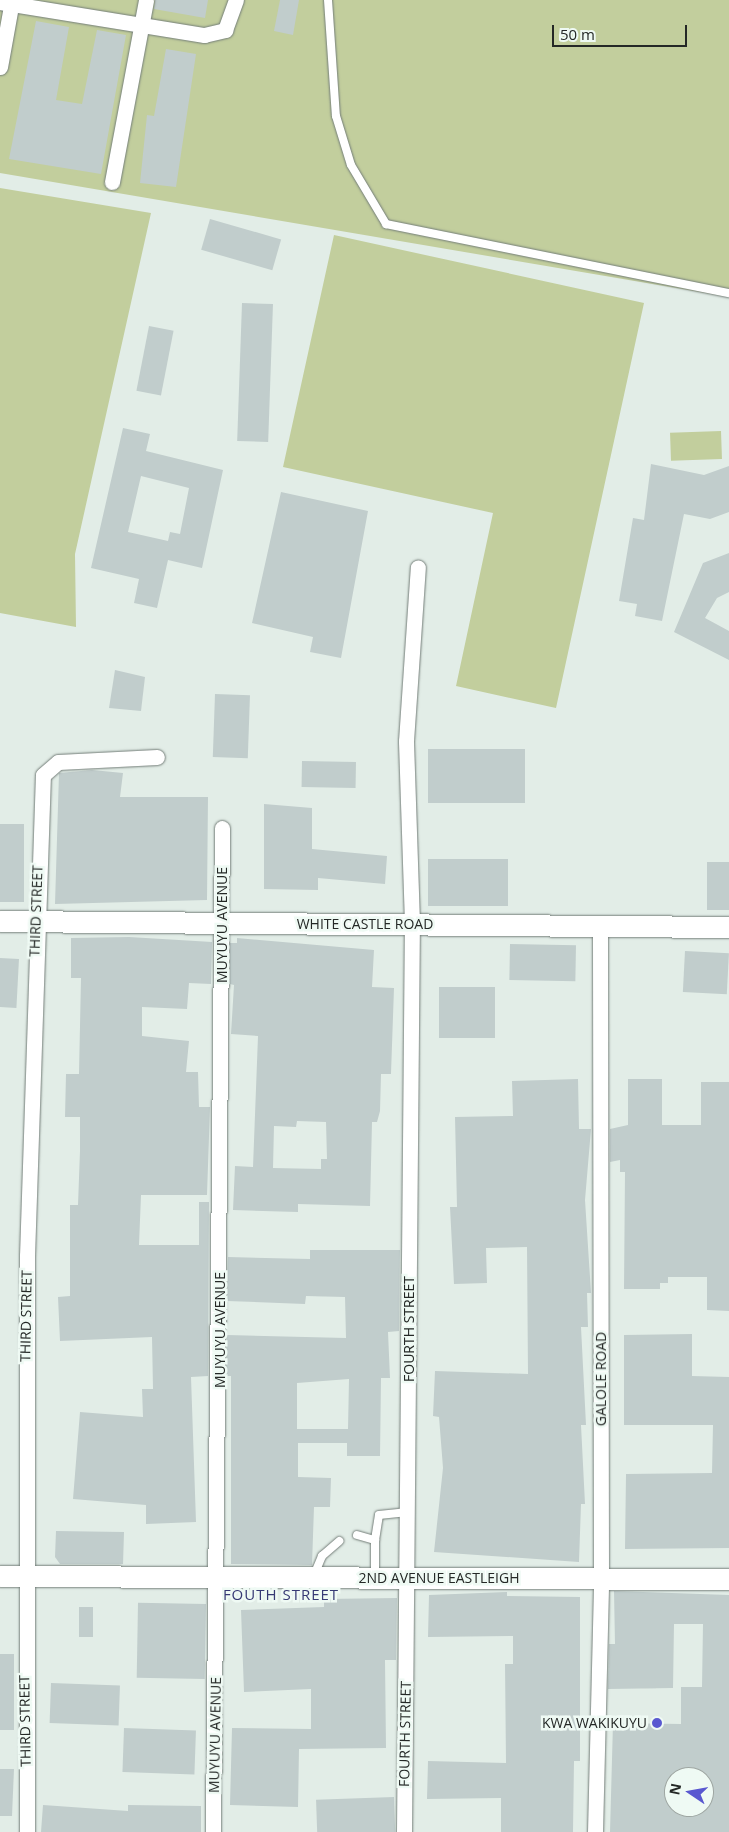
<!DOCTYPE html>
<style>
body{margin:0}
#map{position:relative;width:729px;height:1832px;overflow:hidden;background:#e2ede7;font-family:"Open Sans",sans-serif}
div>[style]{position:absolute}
.green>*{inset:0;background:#c2ce9d;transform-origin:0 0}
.building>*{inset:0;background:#c1cdcc;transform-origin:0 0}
.roads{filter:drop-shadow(0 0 1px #737d78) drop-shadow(0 0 1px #737d78)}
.lane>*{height:8px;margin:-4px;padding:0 4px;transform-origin:4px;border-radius:4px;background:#fff}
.street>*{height:15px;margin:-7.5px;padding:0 7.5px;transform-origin:7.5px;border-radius:7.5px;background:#fff}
.secondary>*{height:21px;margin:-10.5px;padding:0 10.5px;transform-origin:10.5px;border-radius:10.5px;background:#fff}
.dots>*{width:14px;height:14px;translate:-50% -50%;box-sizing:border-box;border:2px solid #effaf4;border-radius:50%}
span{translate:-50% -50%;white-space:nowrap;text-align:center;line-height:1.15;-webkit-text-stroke:5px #effaf4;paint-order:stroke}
.street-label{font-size:14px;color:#242826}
.poi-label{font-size:14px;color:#242826}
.right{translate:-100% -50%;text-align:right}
.neighbourhood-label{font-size:15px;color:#363974;letter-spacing:1px}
.north{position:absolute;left:664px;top:1767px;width:50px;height:50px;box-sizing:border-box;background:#effaf4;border:1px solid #9ea6a2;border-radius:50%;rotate:282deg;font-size:14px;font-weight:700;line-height:20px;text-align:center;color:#242826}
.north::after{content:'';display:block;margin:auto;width:18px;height:22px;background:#5958d0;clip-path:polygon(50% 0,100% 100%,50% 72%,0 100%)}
.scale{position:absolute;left:552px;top:25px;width:135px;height:22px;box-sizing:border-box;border:2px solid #242826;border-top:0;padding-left:6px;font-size:15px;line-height:18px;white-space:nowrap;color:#242826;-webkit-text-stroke:4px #effaf4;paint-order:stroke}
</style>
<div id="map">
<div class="green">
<div style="clip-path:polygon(0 0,729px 0,729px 297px,0 173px)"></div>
<div style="clip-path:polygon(0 188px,151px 213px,75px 554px,76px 627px,0 613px)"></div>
<div style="clip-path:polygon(334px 235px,644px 303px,556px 708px,456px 686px,493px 513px,283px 467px)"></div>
<div style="left:721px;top:431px;width:28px;height:51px;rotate:88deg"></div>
</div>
<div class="building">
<div style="clip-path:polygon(155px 0,208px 0,205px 18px,154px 9px)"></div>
<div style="clip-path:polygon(280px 0,299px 0,293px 35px,274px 31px)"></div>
<div style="clip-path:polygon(36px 21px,69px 27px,56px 100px,82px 104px,97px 30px,126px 35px,101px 174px,9px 159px)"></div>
<div style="clip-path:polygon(166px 49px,196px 54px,176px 187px,140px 183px,147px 115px,154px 116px)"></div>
<div style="left:210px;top:219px;width:74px;height:32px;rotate:16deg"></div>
<div style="left:242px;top:303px;width:31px;height:138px;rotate:2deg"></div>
<div style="left:149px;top:326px;width:25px;height:66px;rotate:11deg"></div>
<div style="clip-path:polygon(evenodd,123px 428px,150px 434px,146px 451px,223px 470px,202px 568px,168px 560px,157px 608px,134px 603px,139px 579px,91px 568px,123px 428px,141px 476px,189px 488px,180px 534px,170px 532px,168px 541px,128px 532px,141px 476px)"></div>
<div style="clip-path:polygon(651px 464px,704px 475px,729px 466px,729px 512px,710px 519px,684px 514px,662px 621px,635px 616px,637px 604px,619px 601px,633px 518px,644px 520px)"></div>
<div style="clip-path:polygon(281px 492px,368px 511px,341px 658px,310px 652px,313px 637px,252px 623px)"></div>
<div style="clip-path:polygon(729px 553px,729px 592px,717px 598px,705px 618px,729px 631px,729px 660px,674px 632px,703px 563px)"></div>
<div style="clip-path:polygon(115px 670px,145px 677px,141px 711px,109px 708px)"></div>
<div style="left:215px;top:694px;width:35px;height:63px;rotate:2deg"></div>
<div style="left:525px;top:749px;width:54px;height:97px;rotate:90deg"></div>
<div style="left:302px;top:761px;width:54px;height:26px;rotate:1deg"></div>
<div style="clip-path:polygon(92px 770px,123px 773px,120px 797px,208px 797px,207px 900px,55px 904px,59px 773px)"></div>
<div style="clip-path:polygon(264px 804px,312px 808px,312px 849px,387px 856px,385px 884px,318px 878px,318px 890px,264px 889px)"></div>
<div style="left:0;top:824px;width:24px;height:78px"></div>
<div style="left:428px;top:859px;width:80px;height:47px"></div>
<div style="left:707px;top:862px;width:22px;height:48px"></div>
<div style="clip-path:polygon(129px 937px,212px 942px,211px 984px,189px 983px,187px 1009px,142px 1007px,142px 1036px,189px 1041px,186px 1072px,198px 1072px,199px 1107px,210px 1107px,207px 1195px,141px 1195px,139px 1245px,199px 1245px,199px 1202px,209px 1202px,208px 1376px,191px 1377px,196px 1522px,146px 1524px,146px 1505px,73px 1499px,80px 1412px,143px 1417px,142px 1389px,153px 1389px,152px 1337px,60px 1341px,58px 1297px,70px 1296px,70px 1205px,78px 1205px,80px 1151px,80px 1117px,65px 1117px,66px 1074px,79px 1074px,81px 978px,71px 978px,71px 938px)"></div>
<div style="clip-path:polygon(evenodd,237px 938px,374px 950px,372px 987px,394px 988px,391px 1074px,381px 1074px,380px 1111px,377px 1122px,372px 1122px,370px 1206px,298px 1204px,298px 1212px,233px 1210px,235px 1166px,253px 1167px,258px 1036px,231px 1034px,234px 985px,230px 984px,230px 943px,237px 943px,237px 938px,297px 1121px,326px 1122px,327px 1159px,321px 1159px,321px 1169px,273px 1168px,274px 1126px,296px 1127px,297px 1121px)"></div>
<div style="left:510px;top:944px;width:66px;height:36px;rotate:1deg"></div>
<div style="left:685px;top:951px;width:44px;height:41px;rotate:3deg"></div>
<div style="left:0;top:958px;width:19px;height:49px;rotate:3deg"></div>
<div style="left:439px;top:987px;width:56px;height:51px"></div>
<div style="clip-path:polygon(578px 1079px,579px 1129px,591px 1129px,585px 1200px,591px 1293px,587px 1293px,588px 1327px,581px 1327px,586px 1425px,581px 1425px,585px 1504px,581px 1504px,579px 1562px,434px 1552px,443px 1468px,439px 1417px,433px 1416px,435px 1371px,528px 1374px,527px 1247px,486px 1248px,487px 1283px,454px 1284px,450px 1207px,457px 1207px,455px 1117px,513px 1116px,512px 1081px)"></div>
<div style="clip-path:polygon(628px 1079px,662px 1079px,662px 1125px,701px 1125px,701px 1082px,729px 1082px,729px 1311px,707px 1310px,707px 1277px,668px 1277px,668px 1283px,660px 1283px,660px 1289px,624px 1289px,625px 1172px,620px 1172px,620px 1160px,610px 1162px,610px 1129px,628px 1125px)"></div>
<div style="clip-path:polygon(evenodd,310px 1250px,400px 1250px,399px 1331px,388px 1332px,390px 1378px,381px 1378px,380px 1456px,347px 1456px,347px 1443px,298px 1443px,298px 1477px,331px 1478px,330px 1507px,314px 1507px,312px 1565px,231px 1564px,231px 1376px,226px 1376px,227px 1335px,346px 1338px,345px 1297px,306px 1296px,305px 1304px,227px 1301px,228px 1257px,310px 1259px,310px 1250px,349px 1379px,348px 1429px,297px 1429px,297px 1383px,349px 1379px)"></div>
<div style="clip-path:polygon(692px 1334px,692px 1376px,729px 1377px,729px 1548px,625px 1549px,626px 1474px,712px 1473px,713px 1425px,624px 1425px,624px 1335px)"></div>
<div style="clip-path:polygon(56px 1531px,124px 1532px,123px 1564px,60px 1564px,55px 1557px)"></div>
<div style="clip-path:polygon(evenodd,614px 1591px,729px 1595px,729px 1832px,610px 1832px,613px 1723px,681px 1724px,681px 1687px,702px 1687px,703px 1624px,674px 1624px,673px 1688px,608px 1689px,609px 1644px,615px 1644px,614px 1591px,674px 1777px,704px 1777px,704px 1807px,674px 1807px,674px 1777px)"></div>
<div style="clip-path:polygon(507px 1592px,507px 1596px,580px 1597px,580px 1761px,574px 1761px,573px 1832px,501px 1832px,501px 1798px,427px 1799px,428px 1761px,506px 1763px,505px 1664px,513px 1664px,513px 1636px,428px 1637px,429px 1595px)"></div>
<div style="clip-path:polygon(397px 1598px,396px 1660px,385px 1660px,386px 1748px,299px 1749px,298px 1807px,230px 1805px,232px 1728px,311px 1729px,311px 1689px,244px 1692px,241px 1610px,324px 1607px,324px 1599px)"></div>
<div style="left:206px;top:1604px;width:75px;height:68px;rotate:91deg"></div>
<div style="left:79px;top:1607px;width:14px;height:30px"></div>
<div style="left:0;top:1654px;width:14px;height:76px"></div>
<div style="left:51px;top:1683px;width:69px;height:40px;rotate:2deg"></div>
<div style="left:124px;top:1728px;width:72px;height:44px;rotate:2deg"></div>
<div style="clip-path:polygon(0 1769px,14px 1769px,12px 1816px,0 1816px)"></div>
<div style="left:394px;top:1797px;width:35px;height:78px;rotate:88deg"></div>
<div style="clip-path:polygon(43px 1805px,128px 1811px,128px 1805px,201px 1806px,201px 1832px,41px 1832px)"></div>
</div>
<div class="roads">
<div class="lane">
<div style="left:328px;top:0;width:116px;rotate:86.1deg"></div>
<div style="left:336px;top:116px;width:51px;rotate:73deg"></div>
<div style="left:351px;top:165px;width:69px;rotate:59.3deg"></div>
<div style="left:386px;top:224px;width:350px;rotate:11.4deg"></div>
<div style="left:357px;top:1535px;width:19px;rotate:16deg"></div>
<div style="left:375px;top:1540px;width:36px;rotate:90deg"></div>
<div style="left:375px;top:1540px;width:25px;rotate:-81deg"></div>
<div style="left:379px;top:1515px;width:29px;rotate:-6deg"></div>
<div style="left:314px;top:1575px;width:21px;rotate:-67deg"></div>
<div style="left:322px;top:1556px;width:23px;rotate:-41deg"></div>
</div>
<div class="street">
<div style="left:0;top:2px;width:207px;rotate:9.2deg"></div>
<div style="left:204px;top:35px;width:22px;rotate:-13deg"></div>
<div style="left:225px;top:30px;width:32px;rotate:-70deg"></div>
<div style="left:0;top:67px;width:68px;rotate:-79.8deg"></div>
<div style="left:112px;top:182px;width:185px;rotate:-79.4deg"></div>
<div style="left:27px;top:1832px;width:576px;rotate:-90deg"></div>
<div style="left:27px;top:1256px;width:481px;rotate:-88.1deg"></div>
<div style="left:43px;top:775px;width:20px;rotate:-41deg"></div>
<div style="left:58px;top:762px;width:99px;rotate:-2.9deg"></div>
<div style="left:213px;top:1832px;width:1004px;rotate:-89.49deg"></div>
<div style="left:404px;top:1832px;width:909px;rotate:-89.5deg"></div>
<div style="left:412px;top:923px;width:182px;rotate:-91.9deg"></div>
<div style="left:406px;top:741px;width:174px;rotate:-86.1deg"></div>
<div style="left:595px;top:1832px;width:253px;rotate:-88.6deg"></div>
<div style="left:601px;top:1579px;width:652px;rotate:-90.09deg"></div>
</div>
<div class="secondary">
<div style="left:0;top:921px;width:729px;rotate:0.47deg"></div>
<div style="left:0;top:1576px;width:729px;rotate:0.24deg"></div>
</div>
</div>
<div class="dots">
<div style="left:657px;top:1723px;background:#5958d0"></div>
</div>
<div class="street-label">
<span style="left:36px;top:911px;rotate:-88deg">THIRD STREET</span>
<span style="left:365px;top:924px">WHITE CASTLE ROAD</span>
<span style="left:222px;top:925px;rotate:-90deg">MUYUYU AVENUE</span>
<span style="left:26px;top:1316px;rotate:-89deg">THIRD STREET</span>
<span style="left:409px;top:1329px;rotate:-90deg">FOURTH STREET</span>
<span style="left:220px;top:1330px;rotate:-90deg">MUYUYU AVENUE</span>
<span style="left:601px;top:1379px;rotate:-90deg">GALOLE ROAD</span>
<span style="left:439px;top:1578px">2ND AVENUE EASTLEIGH</span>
<span style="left:25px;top:1721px;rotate:-91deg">THIRD STREET</span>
<span style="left:405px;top:1734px;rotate:-89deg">FOURTH STREET</span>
<span style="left:215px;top:1735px;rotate:-89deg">MUYUYU AVENUE</span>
</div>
<div class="poi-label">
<span class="right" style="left:647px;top:1723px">KWA WAKIKUYU</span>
</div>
<div class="neighbourhood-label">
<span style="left:281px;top:1595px">FOUTH STREET</span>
</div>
<div class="north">N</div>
<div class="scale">50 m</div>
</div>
